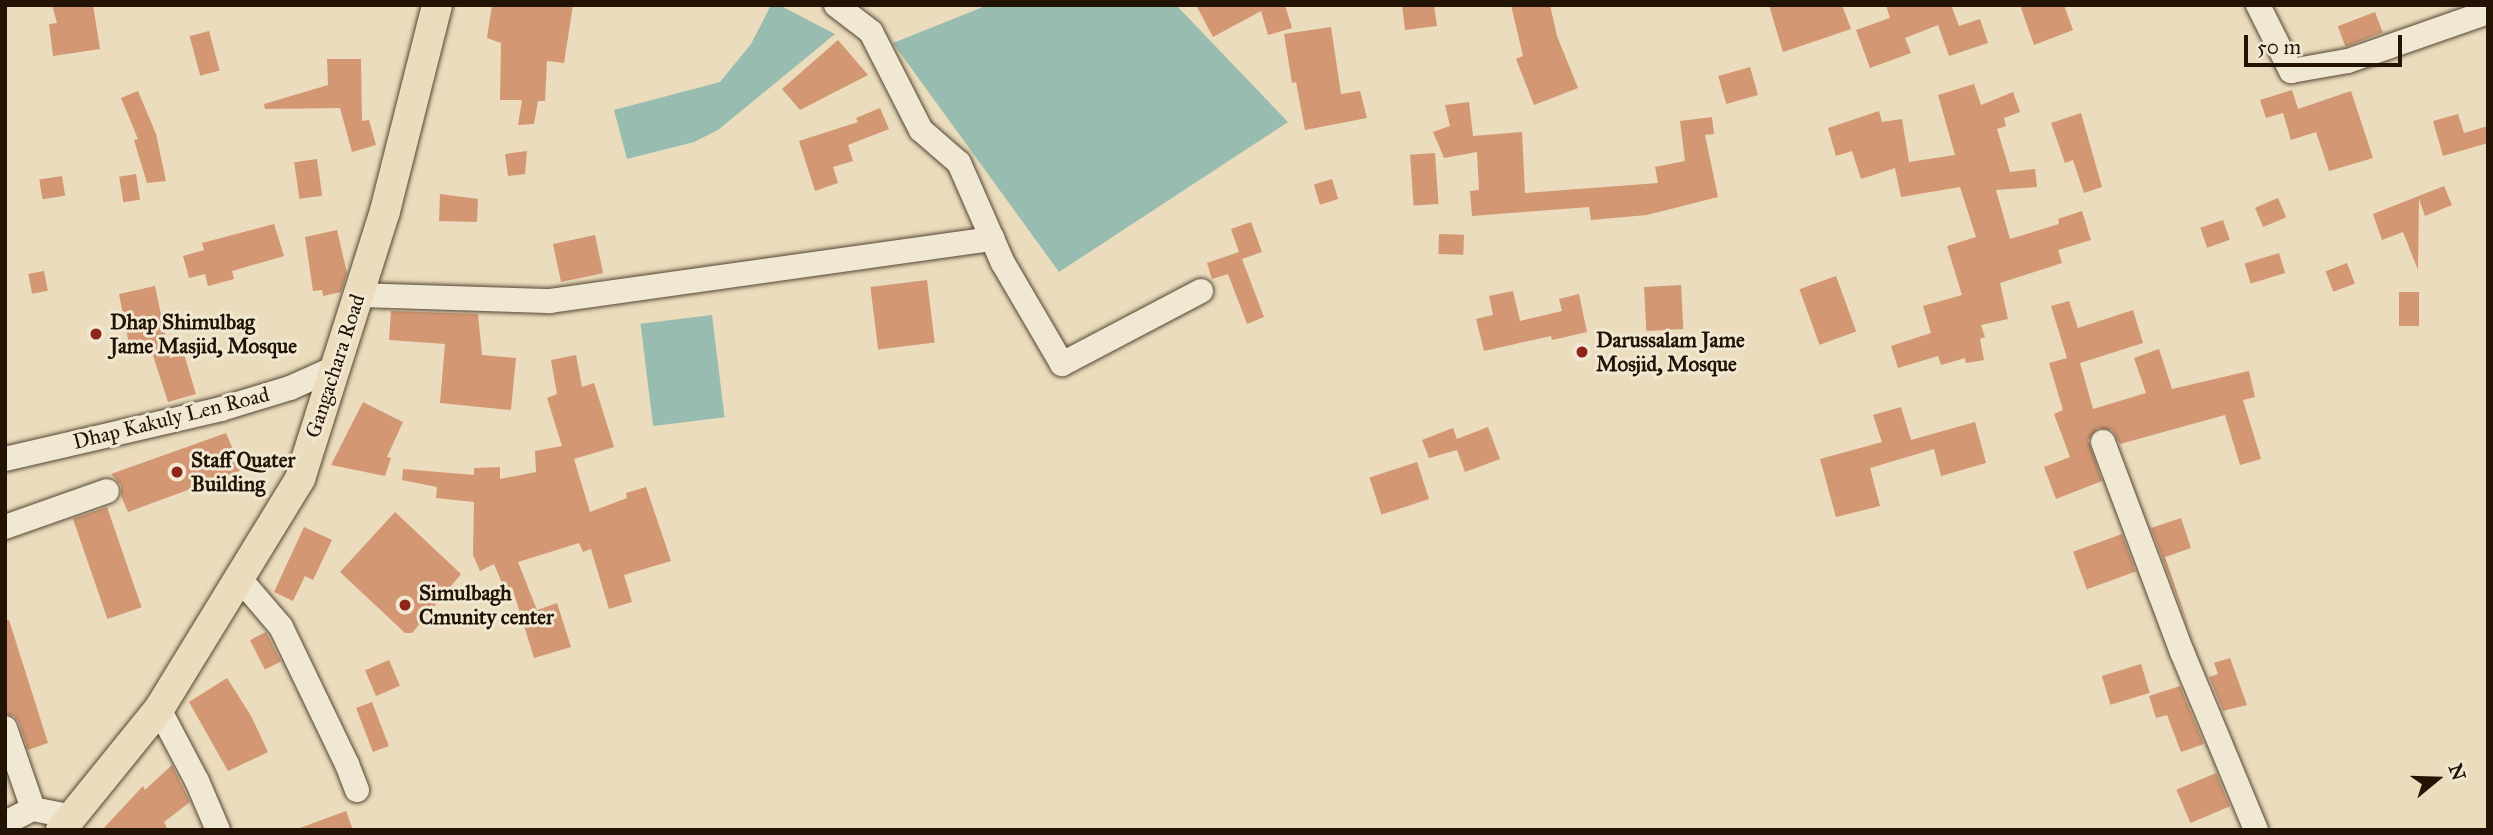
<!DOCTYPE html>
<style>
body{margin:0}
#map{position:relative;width:2493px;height:835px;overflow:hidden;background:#eadcbc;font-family:"IM FELL Great Primer",serif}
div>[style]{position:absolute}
.water>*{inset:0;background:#98bcaf;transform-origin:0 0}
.building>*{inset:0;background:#d39774;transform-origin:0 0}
.roads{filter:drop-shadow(0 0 2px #544533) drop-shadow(0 0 2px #544533)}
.minor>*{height:24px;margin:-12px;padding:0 12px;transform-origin:12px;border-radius:12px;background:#f1e8d3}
.major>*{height:30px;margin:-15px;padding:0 15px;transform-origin:15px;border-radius:15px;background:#eadcbc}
.dots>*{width:19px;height:19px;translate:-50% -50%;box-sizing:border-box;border:4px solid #f1e8d3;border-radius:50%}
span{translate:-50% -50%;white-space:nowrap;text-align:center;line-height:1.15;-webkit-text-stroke:6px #f1e8d3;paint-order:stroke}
.poi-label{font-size:21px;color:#221305;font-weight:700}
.left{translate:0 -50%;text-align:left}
.street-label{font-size:21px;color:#221305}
.frame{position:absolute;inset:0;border:7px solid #221305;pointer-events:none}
.north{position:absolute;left:2402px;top:744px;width:70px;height:70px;-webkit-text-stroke:5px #f1e8d3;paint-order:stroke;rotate:71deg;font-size:19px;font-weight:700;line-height:28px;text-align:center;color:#221305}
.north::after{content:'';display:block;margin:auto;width:24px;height:32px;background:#221305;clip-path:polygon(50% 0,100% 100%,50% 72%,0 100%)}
.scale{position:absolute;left:2244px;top:35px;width:158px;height:32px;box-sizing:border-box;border:4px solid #221305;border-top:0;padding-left:9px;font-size:21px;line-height:24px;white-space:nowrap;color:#221305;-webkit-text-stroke:5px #f1e8d3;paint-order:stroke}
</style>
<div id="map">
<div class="water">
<div style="clip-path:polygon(771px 5px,779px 5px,835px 34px,718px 130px,694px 142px,627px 159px,614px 110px,720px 82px,751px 44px)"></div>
<div style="clip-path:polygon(988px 5px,1176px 5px,1288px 122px,1059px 272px,893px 43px)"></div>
<div style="left:712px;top:315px;width:103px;height:72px;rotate:83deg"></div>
</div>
<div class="building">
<div style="clip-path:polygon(52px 5px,93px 5px,100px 49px,53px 56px,49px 24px,57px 23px)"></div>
<div style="clip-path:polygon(492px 5px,573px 5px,564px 63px,547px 61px,545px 101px,538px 101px,534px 124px,518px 125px,522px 100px,500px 100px,501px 43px,487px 38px)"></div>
<div style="clip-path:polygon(1196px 5px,1285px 5px,1292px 28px,1268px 35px,1261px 11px,1213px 37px)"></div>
<div style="clip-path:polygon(1402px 5px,1434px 5px,1437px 26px,1405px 30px)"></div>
<div style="clip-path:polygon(1511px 5px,1550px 5px,1557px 36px,1578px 88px,1534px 105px,1516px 59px,1523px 56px)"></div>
<div style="clip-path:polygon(1769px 5px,1842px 5px,1851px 29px,1783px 52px)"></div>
<div style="clip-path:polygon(1886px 5px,1951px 5px,1959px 26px,1980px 19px,1988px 43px,1949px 56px,1938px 25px,1905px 38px,1911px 53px,1870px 68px,1856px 30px,1890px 18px)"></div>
<div style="clip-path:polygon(2020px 5px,2064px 5px,2073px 30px,2034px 45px)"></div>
<div style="left:2375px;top:12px;width:22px;height:40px;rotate:69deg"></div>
<div style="clip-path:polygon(1331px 27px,1341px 94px,1360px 91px,1367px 118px,1305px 130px,1296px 82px,1292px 83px,1284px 34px)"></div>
<div style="left:209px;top:31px;width:41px;height:20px;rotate:75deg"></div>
<div style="clip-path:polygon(838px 40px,868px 75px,800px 110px,782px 89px)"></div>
<div style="clip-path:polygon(327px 59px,361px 59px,362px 121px,369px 120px,376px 145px,352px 152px,340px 108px,265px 109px,264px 104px,328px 85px)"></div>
<div style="left:1750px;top:67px;width:29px;height:33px;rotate:74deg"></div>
<div style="clip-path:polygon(1974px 84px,1981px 105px,2013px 92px,2020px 112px,2004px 118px,2006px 126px,1997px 129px,2010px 172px,2035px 169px,2037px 187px,1996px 190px,2010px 239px,2059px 224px,2058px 219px,2082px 211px,2091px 240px,2058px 250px,2062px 263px,2000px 283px,2008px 319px,1981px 325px,1985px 337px,1980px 339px,1984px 360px,1966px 363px,1965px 358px,1941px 365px,1938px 356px,1898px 368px,1891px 346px,1931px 333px,1923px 306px,1962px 295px,1947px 246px,1976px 237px,1960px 187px,1901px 197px,1895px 168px,1861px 179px,1852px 151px,1836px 156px,1828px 128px,1879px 111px,1882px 122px,1902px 119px,1909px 162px,1955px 155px,1938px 95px)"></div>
<div style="clip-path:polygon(2292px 90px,2298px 109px,2351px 91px,2373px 158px,2329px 171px,2316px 132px,2291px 140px,2283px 113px,2266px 118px,2260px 100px)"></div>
<div style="clip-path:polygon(138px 91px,156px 134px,166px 181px,147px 183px,134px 140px,138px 139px,121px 98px)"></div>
<div style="clip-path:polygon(1469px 102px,1473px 136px,1522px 132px,1525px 193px,1658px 183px,1655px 167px,1685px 161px,1680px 121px,1712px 117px,1714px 134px,1705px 135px,1718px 197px,1647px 215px,1591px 220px,1589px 207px,1472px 216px,1470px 191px,1479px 190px,1477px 152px,1444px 158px,1433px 132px,1450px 126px,1445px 105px)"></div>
<div style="clip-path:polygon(880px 108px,889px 129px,848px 145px,853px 161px,833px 167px,838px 183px,815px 191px,799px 141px,858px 122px,856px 118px)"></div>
<div style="clip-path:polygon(2081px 113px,2102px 187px,2084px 193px,2073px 160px,2065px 163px,2051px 123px)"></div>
<div style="clip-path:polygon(2458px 114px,2464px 133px,2488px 126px,2488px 143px,2443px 156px,2433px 121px)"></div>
<div style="clip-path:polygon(527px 151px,525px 174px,508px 176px,505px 154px)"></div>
<div style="left:1435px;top:153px;width:51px;height:25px;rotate:86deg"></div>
<div style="left:317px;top:159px;width:37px;height:23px;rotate:82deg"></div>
<div style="left:136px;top:174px;width:26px;height:17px;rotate:81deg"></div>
<div style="left:62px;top:176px;width:20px;height:23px;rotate:81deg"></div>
<div style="left:1332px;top:179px;width:21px;height:19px;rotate:73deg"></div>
<div style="clip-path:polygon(2444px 186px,2452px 205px,2425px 216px,2419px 199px,2418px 270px,2403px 232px,2382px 240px,2373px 214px)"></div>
<div style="clip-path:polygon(440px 194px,478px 199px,477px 222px,439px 221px)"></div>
<div style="left:2278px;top:198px;width:21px;height:25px;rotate:67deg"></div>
<div style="left:2223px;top:220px;width:21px;height:24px;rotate:71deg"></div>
<div style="clip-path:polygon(1251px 222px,1262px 252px,1242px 259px,1264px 317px,1247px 324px,1228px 274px,1212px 279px,1207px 263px,1239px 252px,1231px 229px)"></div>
<div style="clip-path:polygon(274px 224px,284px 256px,232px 271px,234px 279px,208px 286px,205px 274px,189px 278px,183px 256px,204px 250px,202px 243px)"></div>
<div style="clip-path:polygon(337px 230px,347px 273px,341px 292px,323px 296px,322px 290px,313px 291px,305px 237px)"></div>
<div style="left:1439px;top:234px;width:25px;height:20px;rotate:2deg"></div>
<div style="left:595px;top:235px;width:39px;height:43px;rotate:78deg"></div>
<div style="left:2279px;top:253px;width:21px;height:36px;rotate:73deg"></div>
<div style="left:2347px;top:263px;width:22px;height:23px;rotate:69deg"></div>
<div style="left:44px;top:271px;width:20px;height:16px;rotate:79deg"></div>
<div style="left:1836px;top:276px;width:59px;height:39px;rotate:70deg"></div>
<div style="left:927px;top:280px;width:63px;height:57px;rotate:83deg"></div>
<div style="left:1681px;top:285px;width:44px;height:37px;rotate:87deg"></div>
<div style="clip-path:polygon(155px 286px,170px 358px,184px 354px,196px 394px,168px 402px,148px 340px,129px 344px,119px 294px)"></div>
<div style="clip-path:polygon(1513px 291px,1520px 321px,1562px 311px,1559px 299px,1579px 294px,1587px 332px,1552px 340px,1551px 336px,1484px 351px,1476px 319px,1493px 315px,1489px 296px)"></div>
<div style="left:2399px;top:292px;width:20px;height:34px"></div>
<div style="clip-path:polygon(2069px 301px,2078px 328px,2133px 310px,2143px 343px,2080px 363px,2093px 409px,2146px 393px,2134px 358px,2159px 349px,2172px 389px,2249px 371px,2255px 397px,2243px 400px,2261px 459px,2240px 465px,2225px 415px,2120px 444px,2112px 430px,2098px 428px,2088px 440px,2102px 481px,2056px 499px,2044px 467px,2070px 457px,2054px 414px,2063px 410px,2049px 363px,2067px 358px,2051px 306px)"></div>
<div style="clip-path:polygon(391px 311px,478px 314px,482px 355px,516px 358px,511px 410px,440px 403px,445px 344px,389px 340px)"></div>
<div style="clip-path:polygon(576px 355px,582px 387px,594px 383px,614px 447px,574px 459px,590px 512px,627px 498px,626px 493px,646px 487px,671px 561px,624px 575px,632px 602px,609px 609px,591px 549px,583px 552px,579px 543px,518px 562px,537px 610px,557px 603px,571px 647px,534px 658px,512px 587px,505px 590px,494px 564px,480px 571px,473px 555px,474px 502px,436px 498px,437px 487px,402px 480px,403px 469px,474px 475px,474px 468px,500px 467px,500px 479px,536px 472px,535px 451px,562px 446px,547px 398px,557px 394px,551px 360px)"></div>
<div style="clip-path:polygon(363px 402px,403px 422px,387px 457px,391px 458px,385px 476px,331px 465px)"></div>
<div style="clip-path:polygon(1901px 407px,1911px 440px,1975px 422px,1986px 463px,1941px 476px,1934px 449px,1870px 468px,1880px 506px,1836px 517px,1820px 459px,1882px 442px,1873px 415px)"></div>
<div style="clip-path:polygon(1488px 427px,1500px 459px,1465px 472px,1457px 450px,1429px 458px,1422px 440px,1453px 428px,1457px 439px)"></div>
<div style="clip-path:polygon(226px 433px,242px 470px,128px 512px,121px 496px,121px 485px,111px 474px)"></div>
<div style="left:1417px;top:462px;width:39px;height:50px;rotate:72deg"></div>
<div style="left:107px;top:507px;width:106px;height:36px;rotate:71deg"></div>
<div style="clip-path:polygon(395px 512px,461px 574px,412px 633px,405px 633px,340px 572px)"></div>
<div style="clip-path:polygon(2181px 518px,2191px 548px,2165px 557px,2190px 631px,2151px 528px)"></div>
<div style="clip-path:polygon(304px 527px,332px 540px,313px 580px,305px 576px,293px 601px,274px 592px)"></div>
<div style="left:2122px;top:534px;width:40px;height:52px;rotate:70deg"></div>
<div style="clip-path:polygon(5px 620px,9px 620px,48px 743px,28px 750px,19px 723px,14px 716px,5px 713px)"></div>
<div style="left:266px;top:632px;width:33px;height:18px;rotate:63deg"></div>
<div style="clip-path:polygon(2230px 658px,2247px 705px,2223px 711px,2209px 677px,2218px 674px,2214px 663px)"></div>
<div style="left:389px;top:660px;width:28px;height:26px;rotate:67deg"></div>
<div style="left:2141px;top:664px;width:30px;height:41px;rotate:73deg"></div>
<div style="clip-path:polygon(227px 678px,251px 716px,268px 752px,228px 771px,189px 702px)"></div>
<div style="clip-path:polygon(2180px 686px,2204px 744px,2181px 752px,2167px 715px,2156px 718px,2149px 696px)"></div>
<div style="left:372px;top:702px;width:47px;height:17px;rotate:69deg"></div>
<div style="clip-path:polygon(172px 765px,190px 802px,164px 822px,168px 830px,102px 830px,143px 786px,145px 790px)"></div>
<div style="left:2216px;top:773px;width:36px;height:43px;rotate:67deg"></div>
<div style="clip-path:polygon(346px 811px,353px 830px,300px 830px,300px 828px)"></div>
</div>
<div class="roads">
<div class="minor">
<div style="left:836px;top:5px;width:44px;rotate:37.6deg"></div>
<div style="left:871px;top:32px;width:110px;rotate:63deg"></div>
<div style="left:921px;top:130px;width:50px;rotate:41deg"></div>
<div style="left:959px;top:163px;width:109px;rotate:66.3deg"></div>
<div style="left:1003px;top:263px;width:117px;rotate:59.7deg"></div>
<div style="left:1062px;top:364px;width:157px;rotate:-27.7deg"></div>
<div style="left:2258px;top:5px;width:74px;rotate:63.4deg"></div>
<div style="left:2291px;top:71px;width:58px;rotate:-10deg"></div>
<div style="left:2348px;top:61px;width:148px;rotate:-19.3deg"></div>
<div style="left:358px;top:295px;width:192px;rotate:1.8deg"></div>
<div style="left:550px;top:301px;width:447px;rotate:-8deg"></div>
<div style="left:2103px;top:442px;width:224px;rotate:69.4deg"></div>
<div style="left:2182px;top:652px;width:193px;rotate:67.4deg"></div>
<div style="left:5px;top:459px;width:222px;rotate:-13deg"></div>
<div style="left:221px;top:409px;width:72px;rotate:-16.9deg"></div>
<div style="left:290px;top:388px;width:49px;rotate:-24deg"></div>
<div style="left:5px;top:527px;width:108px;rotate:-19.4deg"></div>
<div style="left:240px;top:579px;width:63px;rotate:49.5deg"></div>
<div style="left:281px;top:627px;width:152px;rotate:64.3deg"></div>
<div style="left:347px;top:764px;width:28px;rotate:69deg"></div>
<div style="left:159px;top:709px;width:81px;rotate:62.2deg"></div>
<div style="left:197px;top:781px;width:53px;rotate:66.8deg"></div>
<div style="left:5px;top:728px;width:86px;rotate:70.9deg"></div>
<div style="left:33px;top:809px;width:41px;rotate:11.3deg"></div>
<div style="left:5px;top:823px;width:31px;rotate:-27deg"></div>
</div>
<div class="major">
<div style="left:61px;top:830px;width:156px;rotate:-51deg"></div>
<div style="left:159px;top:709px;width:270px;rotate:-58.5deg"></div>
<div style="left:300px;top:479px;width:281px;rotate:-72.4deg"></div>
<div style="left:385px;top:211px;width:212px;rotate:-75.8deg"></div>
</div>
</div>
<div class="dots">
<div style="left:96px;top:334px;background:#8f2418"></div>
<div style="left:1582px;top:352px;background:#8f2418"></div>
<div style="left:177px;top:472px;background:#8f2418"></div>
<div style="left:405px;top:605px;background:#8f2418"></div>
</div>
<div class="poi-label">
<span class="left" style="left:110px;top:334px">Dhap Shimulbag<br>Jame Masjid, Mosque</span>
<span class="left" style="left:1596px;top:352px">Darussalam Jame<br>Mosjid, Mosque</span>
<span class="left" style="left:191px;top:472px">Staff Quater<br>Building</span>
<span class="left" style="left:419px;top:605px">Simulbagh<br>Cmunity center</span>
</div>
<div class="street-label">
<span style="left:335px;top:366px;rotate:-72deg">Gangachara Road</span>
<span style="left:171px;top:418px;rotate:-14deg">Dhap Kakuly Len Road</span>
</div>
<div class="frame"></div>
<div class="north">N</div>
<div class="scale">50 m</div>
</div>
